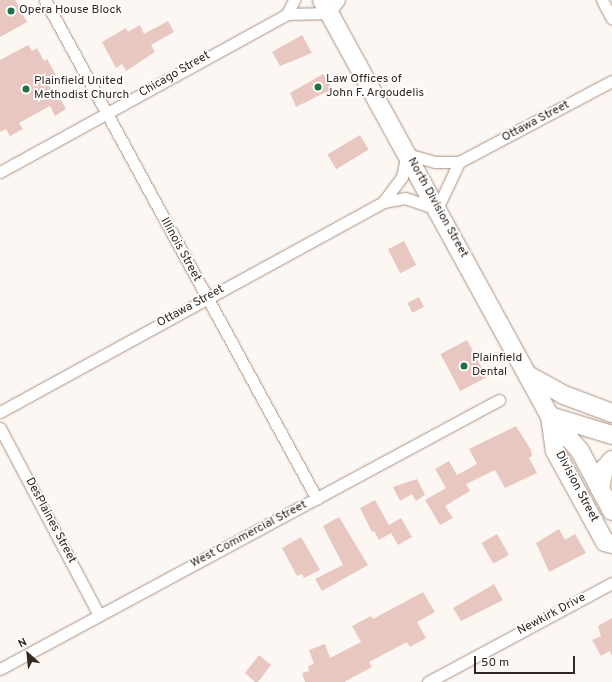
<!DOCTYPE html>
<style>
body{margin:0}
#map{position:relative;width:612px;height:682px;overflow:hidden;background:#fdf7f3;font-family:Overpass,sans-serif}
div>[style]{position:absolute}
.building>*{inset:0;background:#e9c7c1;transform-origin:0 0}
.roads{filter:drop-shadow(0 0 1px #aa9280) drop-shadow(0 0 1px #aa9280)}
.minor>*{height:11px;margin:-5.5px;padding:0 5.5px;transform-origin:5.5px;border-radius:5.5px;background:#fff}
.primary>*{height:18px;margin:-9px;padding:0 9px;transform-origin:9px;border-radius:9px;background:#fff}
.dots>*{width:11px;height:11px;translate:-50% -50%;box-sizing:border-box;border:2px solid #fff;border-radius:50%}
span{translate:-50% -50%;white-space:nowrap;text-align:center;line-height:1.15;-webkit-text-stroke:3.5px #fff;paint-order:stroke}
.poi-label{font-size:12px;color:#322821}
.left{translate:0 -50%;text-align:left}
.street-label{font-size:12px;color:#322821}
.north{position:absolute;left:8px;top:634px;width:40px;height:40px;-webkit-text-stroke:3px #fff;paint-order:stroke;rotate:333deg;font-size:11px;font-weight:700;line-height:16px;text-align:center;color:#322821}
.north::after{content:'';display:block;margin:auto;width:14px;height:18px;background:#322821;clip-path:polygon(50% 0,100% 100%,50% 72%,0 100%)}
.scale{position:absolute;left:474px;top:656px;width:101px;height:18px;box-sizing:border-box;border:2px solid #322821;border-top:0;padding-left:5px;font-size:12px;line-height:14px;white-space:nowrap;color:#322821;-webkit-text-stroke:3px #fff;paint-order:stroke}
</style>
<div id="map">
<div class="building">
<div style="clip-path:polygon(0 0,15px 0,27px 22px,0 37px)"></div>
<div style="clip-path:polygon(168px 21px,174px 32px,151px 45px,155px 52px,126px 71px,122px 64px,116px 68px,102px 42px,126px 28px,128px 32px,140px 25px,144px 34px)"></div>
<div style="clip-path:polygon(302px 35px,312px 53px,280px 66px,272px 52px)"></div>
<div style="clip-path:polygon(28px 45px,32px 51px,37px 48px,44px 61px,47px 59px,56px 75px,46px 80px,57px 99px,60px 98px,66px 109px,55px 116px,50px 106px,19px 123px,23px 129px,10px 136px,6px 129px,0 132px,0 60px)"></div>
<div style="clip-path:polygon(323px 74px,332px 89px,296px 107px,290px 93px)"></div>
<div style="left:360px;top:135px;width:17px;height:38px;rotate:59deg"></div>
<div style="left:404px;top:241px;width:27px;height:18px;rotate:63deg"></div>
<div style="left:419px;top:297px;width:11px;height:13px;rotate:63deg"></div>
<div style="left:467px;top:340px;width:42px;height:30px;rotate:62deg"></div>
<div style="clip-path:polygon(516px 426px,531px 450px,532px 456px,529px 458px,537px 473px,505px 488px,495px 470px,466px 484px,470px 491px,445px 506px,453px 518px,440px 525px,425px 500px,446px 488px,435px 469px,449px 461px,457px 475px,477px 464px,469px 449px)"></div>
<div style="clip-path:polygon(417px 479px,425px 495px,416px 501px,412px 494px,400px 501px,393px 487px)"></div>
<div style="clip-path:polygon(375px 500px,389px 525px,401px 518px,412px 537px,398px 545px,391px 533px,379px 540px,374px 531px,372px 532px,360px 508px)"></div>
<div style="clip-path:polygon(339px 517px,368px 565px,322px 591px,315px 579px,343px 565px,323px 526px)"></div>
<div style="clip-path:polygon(559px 529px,565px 540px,575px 534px,586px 553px,549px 572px,536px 543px)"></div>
<div style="left:497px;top:534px;width:24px;height:18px;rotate:60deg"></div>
<div style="clip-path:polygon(301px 537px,320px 570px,304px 578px,302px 574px,297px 576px,282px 548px)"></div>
<div style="clip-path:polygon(494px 584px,503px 600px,461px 621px,453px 608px)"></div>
<div style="clip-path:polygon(423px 592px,435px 612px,417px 622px,426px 638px,410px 647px,407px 642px,369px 662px,372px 667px,344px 682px,305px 682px,302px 673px,309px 671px,308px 666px,314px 664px,309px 650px,325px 644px,330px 658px,361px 642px,352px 626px,371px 616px,373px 619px)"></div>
<div style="clip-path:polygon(612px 618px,612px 656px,610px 651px,601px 656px,592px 640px,601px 636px,598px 626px)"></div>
<div style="clip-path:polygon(259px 655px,271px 665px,258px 682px,255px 682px,245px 673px)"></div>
</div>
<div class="roads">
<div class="minor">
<div style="left:45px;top:0;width:568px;rotate:61.41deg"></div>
<div style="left:602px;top:0;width:21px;rotate:62deg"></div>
<div style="left:287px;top:14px;width:16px;rotate:-63deg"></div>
<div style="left:0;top:172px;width:328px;rotate:-28.8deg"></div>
<div style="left:287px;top:14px;width:42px;rotate:-1.4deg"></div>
<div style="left:329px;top:13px;width:16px;rotate:-52deg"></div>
<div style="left:383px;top:202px;width:31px;rotate:-53deg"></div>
<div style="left:402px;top:177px;width:24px;rotate:-78deg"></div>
<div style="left:407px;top:154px;width:29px;rotate:16deg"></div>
<div style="left:435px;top:162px;width:24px"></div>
<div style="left:459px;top:162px;width:173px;rotate:-27.9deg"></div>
<div style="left:0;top:412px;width:437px;rotate:-28.7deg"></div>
<div style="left:383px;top:202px;width:22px;rotate:-10deg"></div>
<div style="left:405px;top:198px;width:34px;rotate:19deg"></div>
<div style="left:437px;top:209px;width:52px;rotate:-64.9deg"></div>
<div style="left:0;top:428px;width:212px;rotate:62.1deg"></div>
<div style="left:0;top:669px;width:567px;rotate:-28.33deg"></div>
<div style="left:428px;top:682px;width:209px;rotate:-28.3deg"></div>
</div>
<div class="primary">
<div style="left:322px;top:0;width:474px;rotate:61.3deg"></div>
<div style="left:550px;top:416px;width:46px;rotate:49.4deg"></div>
<div style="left:580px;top:451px;width:68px;rotate:61.9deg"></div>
<div style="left:528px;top:375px;width:41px;rotate:29.1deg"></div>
<div style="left:564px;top:395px;width:51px;rotate:20.6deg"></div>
<div style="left:550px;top:416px;width:35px;rotate:82deg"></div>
<div style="left:555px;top:451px;width:104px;rotate:61.2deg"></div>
<div style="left:605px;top:542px;width:7px;rotate:16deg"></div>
<div style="left:550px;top:416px;width:65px;rotate:17deg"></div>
<div style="left:600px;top:489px;width:20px;rotate:-79deg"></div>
<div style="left:604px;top:469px;width:12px;rotate:-48deg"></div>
</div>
</div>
<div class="dots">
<div style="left:11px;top:11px;background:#1d7143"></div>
<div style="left:318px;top:87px;background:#1d7143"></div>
<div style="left:26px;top:89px;background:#1d7143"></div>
<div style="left:464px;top:366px;background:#1d7143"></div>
</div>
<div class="poi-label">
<span class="left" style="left:19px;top:11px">Opera House Block</span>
<span class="left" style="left:326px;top:87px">Law Offices of<br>John F. Argoudelis</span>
<span class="left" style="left:34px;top:89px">Plainfield United<br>Methodist Church</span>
<span class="left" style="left:472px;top:366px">Plainfield<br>Dental</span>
</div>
<div class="street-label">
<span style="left:175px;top:75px;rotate:-30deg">Chicago Street</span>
<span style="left:536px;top:122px;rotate:-28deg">Ottawa Street</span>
<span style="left:437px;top:208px;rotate:61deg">North Division Street</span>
<span style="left:180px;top:250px;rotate:61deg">Illinois Street</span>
<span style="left:191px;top:307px;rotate:-29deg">Ottawa Street</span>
<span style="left:576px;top:487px;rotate:62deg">Division Street</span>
<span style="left:50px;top:521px;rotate:62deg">DesPlaines Street</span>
<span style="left:249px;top:535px;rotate:-28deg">West Commercial Street</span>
<span style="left:552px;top:615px;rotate:-28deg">Newkirk Drive</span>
</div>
<div class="north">N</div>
<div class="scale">50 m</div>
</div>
